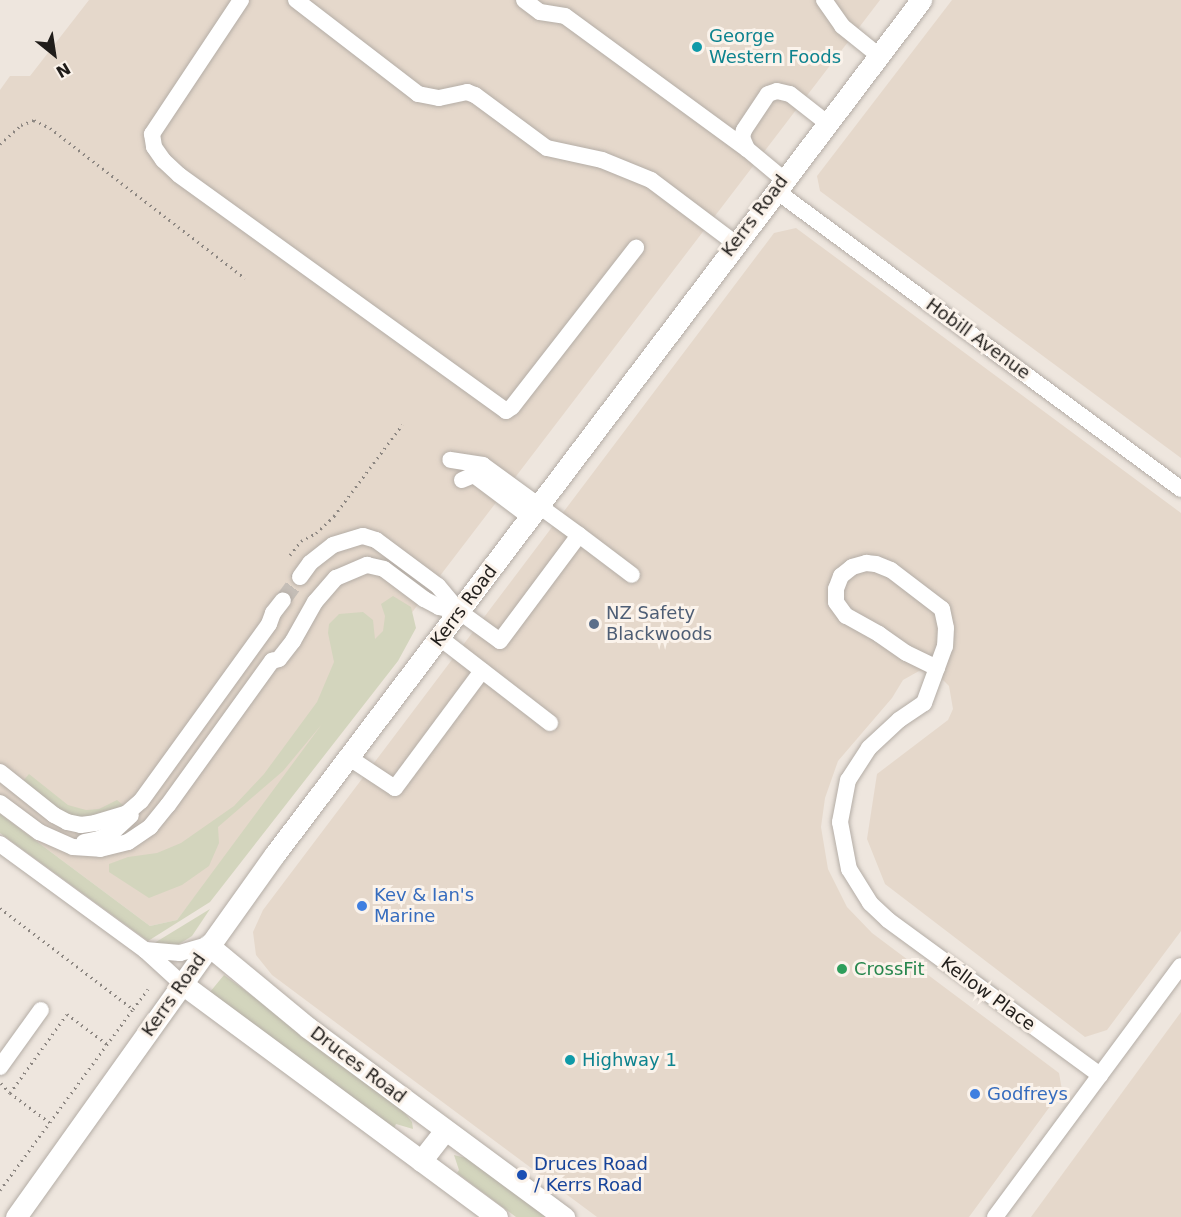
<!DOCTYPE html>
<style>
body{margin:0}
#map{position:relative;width:1181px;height:1217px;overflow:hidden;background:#eee6de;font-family:"DejaVu Sans",sans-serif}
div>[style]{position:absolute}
.built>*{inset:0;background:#e5d8cb}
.green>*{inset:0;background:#d3d5bd}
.minor-tunnel>*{height:16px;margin-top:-8px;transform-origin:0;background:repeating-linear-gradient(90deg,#c5beb7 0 16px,transparent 0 24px)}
.path>*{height:3px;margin-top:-1.5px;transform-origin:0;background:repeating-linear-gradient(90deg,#8d8782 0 1.5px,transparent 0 6px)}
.roads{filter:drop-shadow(0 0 2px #b4ada6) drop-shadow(0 0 2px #b4ada6)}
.minor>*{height:16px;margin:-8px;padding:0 8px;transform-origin:8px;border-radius:8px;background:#fff}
.major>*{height:21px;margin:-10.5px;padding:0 10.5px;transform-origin:10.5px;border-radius:10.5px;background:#fff}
.dots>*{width:16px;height:16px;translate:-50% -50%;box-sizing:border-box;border:3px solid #fbf3eb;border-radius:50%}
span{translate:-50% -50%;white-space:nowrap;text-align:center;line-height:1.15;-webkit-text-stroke:6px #fbf3eb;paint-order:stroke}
.culture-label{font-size:18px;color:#0d838f}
.left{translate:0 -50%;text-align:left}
.street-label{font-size:18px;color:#201d1a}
.service-label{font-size:18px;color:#4e5e75}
.shop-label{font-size:18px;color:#366cbe}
.leisure-label{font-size:18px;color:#27864d}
.transit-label{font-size:18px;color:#164399}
.north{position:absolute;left:24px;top:24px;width:60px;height:60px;-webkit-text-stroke:4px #fbf3eb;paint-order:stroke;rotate:150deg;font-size:16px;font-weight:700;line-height:24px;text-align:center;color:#201d1a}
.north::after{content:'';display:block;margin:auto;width:21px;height:27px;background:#201d1a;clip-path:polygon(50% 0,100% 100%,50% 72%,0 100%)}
</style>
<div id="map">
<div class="built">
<div style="clip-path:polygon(89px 0,880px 0,177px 920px,150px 926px,0 814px,0 90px,10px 76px,30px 76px)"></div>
<div style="clip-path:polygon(952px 0,1181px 0,1181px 458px,820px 191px,817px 176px)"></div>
<div style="clip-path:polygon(796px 228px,1181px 513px,1181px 931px,1107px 1030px,1085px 1037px,885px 884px,867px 839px,877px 774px,948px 720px,953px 709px,949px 686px,936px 673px,919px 671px,903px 680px,892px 698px,838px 761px,825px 798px,821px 827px,828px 869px,847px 907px,872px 933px,1059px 1073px,1062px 1090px,969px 1217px,597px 1217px,272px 975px,256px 955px,253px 932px,263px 910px,774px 233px)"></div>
<div style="clip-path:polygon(1181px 1012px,1181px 1217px,1031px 1217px)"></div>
</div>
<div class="green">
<div style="clip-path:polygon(393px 596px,411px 607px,416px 628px,398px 661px,210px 902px,148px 941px,0 833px,0 814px,150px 926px,177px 920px,322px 724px,283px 771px,218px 827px,219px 843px,209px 866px,182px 885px,149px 898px,109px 872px,109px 864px,128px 857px,157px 853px,181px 843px,234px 806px,264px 774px,317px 702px,334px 662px,328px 633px,329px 624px,339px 614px,363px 612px,373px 620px,375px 639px,383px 631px,385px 616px,381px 604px)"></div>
<div style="clip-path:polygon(29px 774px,68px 805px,86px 810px,99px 809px,117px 800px,124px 806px,86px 820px,67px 816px,23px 781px)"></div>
<div style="clip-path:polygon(210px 909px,192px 936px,184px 941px,175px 946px,154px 945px,156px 942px)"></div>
<div style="clip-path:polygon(224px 975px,406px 1109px,404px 1112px,412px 1122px,413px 1129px,396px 1124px,394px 1128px,210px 992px)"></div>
<div style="clip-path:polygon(454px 1155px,466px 1158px,468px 1155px,552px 1217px,516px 1217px,457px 1173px,459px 1170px)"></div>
</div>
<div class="minor-tunnel">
<div style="left:283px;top:600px;width:29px;rotate:-54deg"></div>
</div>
<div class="path">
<div style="left:0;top:144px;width:28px;rotate:-42deg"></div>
<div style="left:21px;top:125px;width:14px;rotate:-21deg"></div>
<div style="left:34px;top:120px;width:18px;rotate:27deg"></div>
<div style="left:50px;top:128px;width:246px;rotate:37.6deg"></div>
<div style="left:290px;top:555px;width:18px;rotate:-52deg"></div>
<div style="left:301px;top:541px;width:17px;rotate:-28deg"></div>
<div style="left:316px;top:533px;width:25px;rotate:-43deg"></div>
<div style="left:334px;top:516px;width:114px;rotate:-53.2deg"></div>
<div style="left:0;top:908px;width:167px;rotate:37.2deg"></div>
<div style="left:133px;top:1009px;width:25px;rotate:-53deg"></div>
<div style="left:1px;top:1083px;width:13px;rotate:48deg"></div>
<div style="left:10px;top:1093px;width:97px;rotate:-54.2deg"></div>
<div style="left:67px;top:1014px;width:50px;rotate:36.9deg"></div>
<div style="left:10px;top:1093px;width:49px;rotate:36.6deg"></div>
<div style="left:0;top:1190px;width:225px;rotate:-53.7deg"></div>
</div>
<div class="roads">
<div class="minor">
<div style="left:241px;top:0;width:161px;rotate:123.6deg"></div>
<div style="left:152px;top:134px;width:13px;rotate:81deg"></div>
<div style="left:154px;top:147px;width:16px;rotate:55deg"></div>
<div style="left:163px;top:160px;width:22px;rotate:43deg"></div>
<div style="left:179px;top:175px;width:403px;rotate:35.8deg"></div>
<div style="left:506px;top:411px;width:7px;rotate:-34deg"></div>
<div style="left:512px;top:407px;width:202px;rotate:-52.1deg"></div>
<div style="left:296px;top:0;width:154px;rotate:37.6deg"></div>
<div style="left:418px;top:94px;width:21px;rotate:11deg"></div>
<div style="left:439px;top:98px;width:29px;rotate:-12deg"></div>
<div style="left:467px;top:92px;width:9px;rotate:21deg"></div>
<div style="left:475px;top:95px;width:89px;rotate:36.4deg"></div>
<div style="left:547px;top:148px;width:56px;rotate:12.3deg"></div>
<div style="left:602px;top:160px;width:53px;rotate:22.2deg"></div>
<div style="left:651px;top:180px;width:105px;rotate:36.9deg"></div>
<div style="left:524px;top:0;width:20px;rotate:37deg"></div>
<div style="left:540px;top:12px;width:25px;rotate:9deg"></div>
<div style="left:565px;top:16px;width:225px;rotate:36.2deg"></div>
<div style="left:824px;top:0;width:32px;rotate:55deg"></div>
<div style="left:842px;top:26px;width:46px;rotate:38.9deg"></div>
<div style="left:783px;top:179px;width:47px;rotate:-140.2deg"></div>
<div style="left:747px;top:149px;width:13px;rotate:-113deg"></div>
<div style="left:742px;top:137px;width:7px;rotate:-74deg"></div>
<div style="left:744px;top:130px;width:43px;rotate:-56.3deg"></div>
<div style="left:768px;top:94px;width:9px;rotate:-18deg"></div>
<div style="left:777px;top:91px;width:13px;rotate:13deg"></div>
<div style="left:790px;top:94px;width:47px;rotate:38.1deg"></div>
<div style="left:775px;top:190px;width:504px;rotate:36.37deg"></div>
<div style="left:462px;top:480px;width:13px;rotate:-23deg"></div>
<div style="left:474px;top:475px;width:70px;rotate:36.9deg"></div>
<div style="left:579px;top:535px;width:66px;rotate:37deg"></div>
<div style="left:300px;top:577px;width:17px;rotate:-54deg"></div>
<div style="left:310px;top:563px;width:29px;rotate:-38deg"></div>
<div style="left:333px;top:545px;width:31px;rotate:-17deg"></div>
<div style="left:363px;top:536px;width:14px;rotate:17deg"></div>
<div style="left:376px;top:540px;width:77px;rotate:36.6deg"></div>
<div style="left:438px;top:586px;width:34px;rotate:50deg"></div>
<div style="left:460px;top:612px;width:49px;rotate:35.9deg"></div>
<div style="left:500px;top:641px;width:132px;rotate:-53.3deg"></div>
<div style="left:579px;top:535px;width:119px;rotate:-143.9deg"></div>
<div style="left:483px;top:465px;width:33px;rotate:-171deg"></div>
<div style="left:440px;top:638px;width:139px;rotate:37.7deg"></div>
<div style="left:937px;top:668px;width:34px;rotate:-154deg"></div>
<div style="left:906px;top:653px;width:33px;rotate:-145deg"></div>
<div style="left:879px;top:634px;width:38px;rotate:-151deg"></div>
<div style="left:846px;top:616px;width:17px;rotate:-126deg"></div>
<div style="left:836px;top:602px;width:13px;rotate:-90deg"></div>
<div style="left:836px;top:589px;width:14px;rotate:-69deg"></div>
<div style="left:841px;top:576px;width:14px;rotate:-39deg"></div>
<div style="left:852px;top:567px;width:15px;rotate:-16deg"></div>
<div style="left:866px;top:563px;width:10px;rotate:6deg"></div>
<div style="left:876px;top:564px;width:16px;rotate:22deg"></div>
<div style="left:891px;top:570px;width:64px;rotate:37.4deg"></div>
<div style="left:942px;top:609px;width:19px;rotate:78deg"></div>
<div style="left:946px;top:628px;width:18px;rotate:93deg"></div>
<div style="left:945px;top:646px;width:61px;rotate:110.2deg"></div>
<div style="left:924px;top:703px;width:30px;rotate:146deg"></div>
<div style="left:899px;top:720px;width:41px;rotate:137deg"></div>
<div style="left:869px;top:748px;width:38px;rotate:123deg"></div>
<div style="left:848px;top:780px;width:43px;rotate:100.8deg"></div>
<div style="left:840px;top:822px;width:48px;rotate:79.2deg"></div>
<div style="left:849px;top:869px;width:40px;rotate:58deg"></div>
<div style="left:870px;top:903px;width:25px;rotate:43deg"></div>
<div style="left:888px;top:920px;width:263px;rotate:36.2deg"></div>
<div style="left:348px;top:757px;width:56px;rotate:33.4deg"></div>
<div style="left:395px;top:788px;width:146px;rotate:-53.4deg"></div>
<div style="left:0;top:772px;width:69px;rotate:38.5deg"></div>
<div style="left:54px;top:815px;width:15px;rotate:28deg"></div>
<div style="left:67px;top:822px;width:14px;rotate:12deg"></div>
<div style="left:81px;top:825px;width:14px;rotate:-8deg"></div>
<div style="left:95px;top:823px;width:34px;rotate:-17deg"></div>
<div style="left:127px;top:813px;width:18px;rotate:-41deg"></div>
<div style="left:141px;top:801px;width:218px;rotate:-54.1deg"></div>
<div style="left:269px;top:624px;width:12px;rotate:-70deg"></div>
<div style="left:273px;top:613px;width:16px;rotate:-52deg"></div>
<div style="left:0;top:803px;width:49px;rotate:36.6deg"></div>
<div style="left:39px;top:832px;width:37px;rotate:24deg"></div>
<div style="left:73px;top:847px;width:27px;rotate:4deg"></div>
<div style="left:100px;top:849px;width:29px;rotate:-14deg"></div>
<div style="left:128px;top:842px;width:27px;rotate:-34deg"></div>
<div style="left:150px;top:827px;width:28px;rotate:-51deg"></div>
<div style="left:168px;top:805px;width:178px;rotate:-54.2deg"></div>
<div style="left:272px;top:661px;width:7px;rotate:-16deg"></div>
<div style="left:279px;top:659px;width:23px;rotate:-52deg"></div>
<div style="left:293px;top:641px;width:45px;rotate:-60.6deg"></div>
<div style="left:315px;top:602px;width:32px;rotate:-49deg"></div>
<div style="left:336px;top:578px;width:34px;rotate:-23deg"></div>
<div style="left:367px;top:565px;width:17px;rotate:13deg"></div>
<div style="left:384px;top:569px;width:50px;rotate:36.9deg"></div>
<div style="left:424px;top:599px;width:17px;rotate:28deg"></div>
<div style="left:439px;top:607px;width:22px;rotate:13deg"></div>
<div style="left:84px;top:842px;width:15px;rotate:-11deg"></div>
<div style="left:99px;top:839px;width:17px;rotate:-28deg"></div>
<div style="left:114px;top:831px;width:23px;rotate:-43deg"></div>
<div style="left:0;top:844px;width:180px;rotate:36.2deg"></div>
<div style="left:145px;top:950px;width:49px;rotate:42.5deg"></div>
<div style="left:145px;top:950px;width:35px;rotate:5deg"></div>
<div style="left:180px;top:953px;width:29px;rotate:-16deg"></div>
<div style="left:0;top:1067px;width:70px;rotate:-54.3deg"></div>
<div style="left:995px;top:1217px;width:312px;rotate:-53.5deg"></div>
</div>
<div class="major">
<div style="left:208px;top:945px;width:129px;rotate:39.6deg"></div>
<div style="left:307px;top:1027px;width:320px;rotate:36.5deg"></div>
<div style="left:181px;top:983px;width:393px;rotate:36.5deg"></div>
<div style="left:421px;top:1161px;width:39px;rotate:-52deg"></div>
<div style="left:16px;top:1217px;width:446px;rotate:-54.5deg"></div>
<div style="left:275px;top:854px;width:1071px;rotate:-52.89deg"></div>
</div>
</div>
<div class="dots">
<div style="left:697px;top:47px;background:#0f9aa8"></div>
<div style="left:594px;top:624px;background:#5c6f8a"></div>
<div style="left:362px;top:906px;background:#3f7fe0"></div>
<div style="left:842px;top:969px;background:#2e9e5b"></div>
<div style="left:570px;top:1060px;background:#0f9aa8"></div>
<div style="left:975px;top:1094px;background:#3f7fe0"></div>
<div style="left:522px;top:1175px;background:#1a4fb4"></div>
</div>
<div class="culture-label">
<span class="left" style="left:709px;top:47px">George<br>Western Foods</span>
<span class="left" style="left:582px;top:1060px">Highway 1</span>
</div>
<div class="street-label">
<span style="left:755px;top:216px;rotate:-53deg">Kerrs Road</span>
<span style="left:978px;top:339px;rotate:36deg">Hobill Avenue</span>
<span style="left:464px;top:606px;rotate:-53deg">Kerrs Road</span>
<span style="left:988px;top:994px;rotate:36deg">Kellow Place</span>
<span style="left:174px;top:995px;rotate:-55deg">Kerrs Road</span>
<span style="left:358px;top:1065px;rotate:37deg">Druces Road</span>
</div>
<div class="service-label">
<span class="left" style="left:606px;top:624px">NZ Safety<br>Blackwoods</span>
</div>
<div class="shop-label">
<span class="left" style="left:374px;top:906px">Kev &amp; Ian's<br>Marine</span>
<span class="left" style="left:987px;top:1094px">Godfreys</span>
</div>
<div class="leisure-label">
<span class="left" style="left:854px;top:969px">CrossFit</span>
</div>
<div class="transit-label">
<span class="left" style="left:534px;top:1175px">Druces Road<br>/ Kerrs Road</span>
</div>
<div class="north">N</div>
</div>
